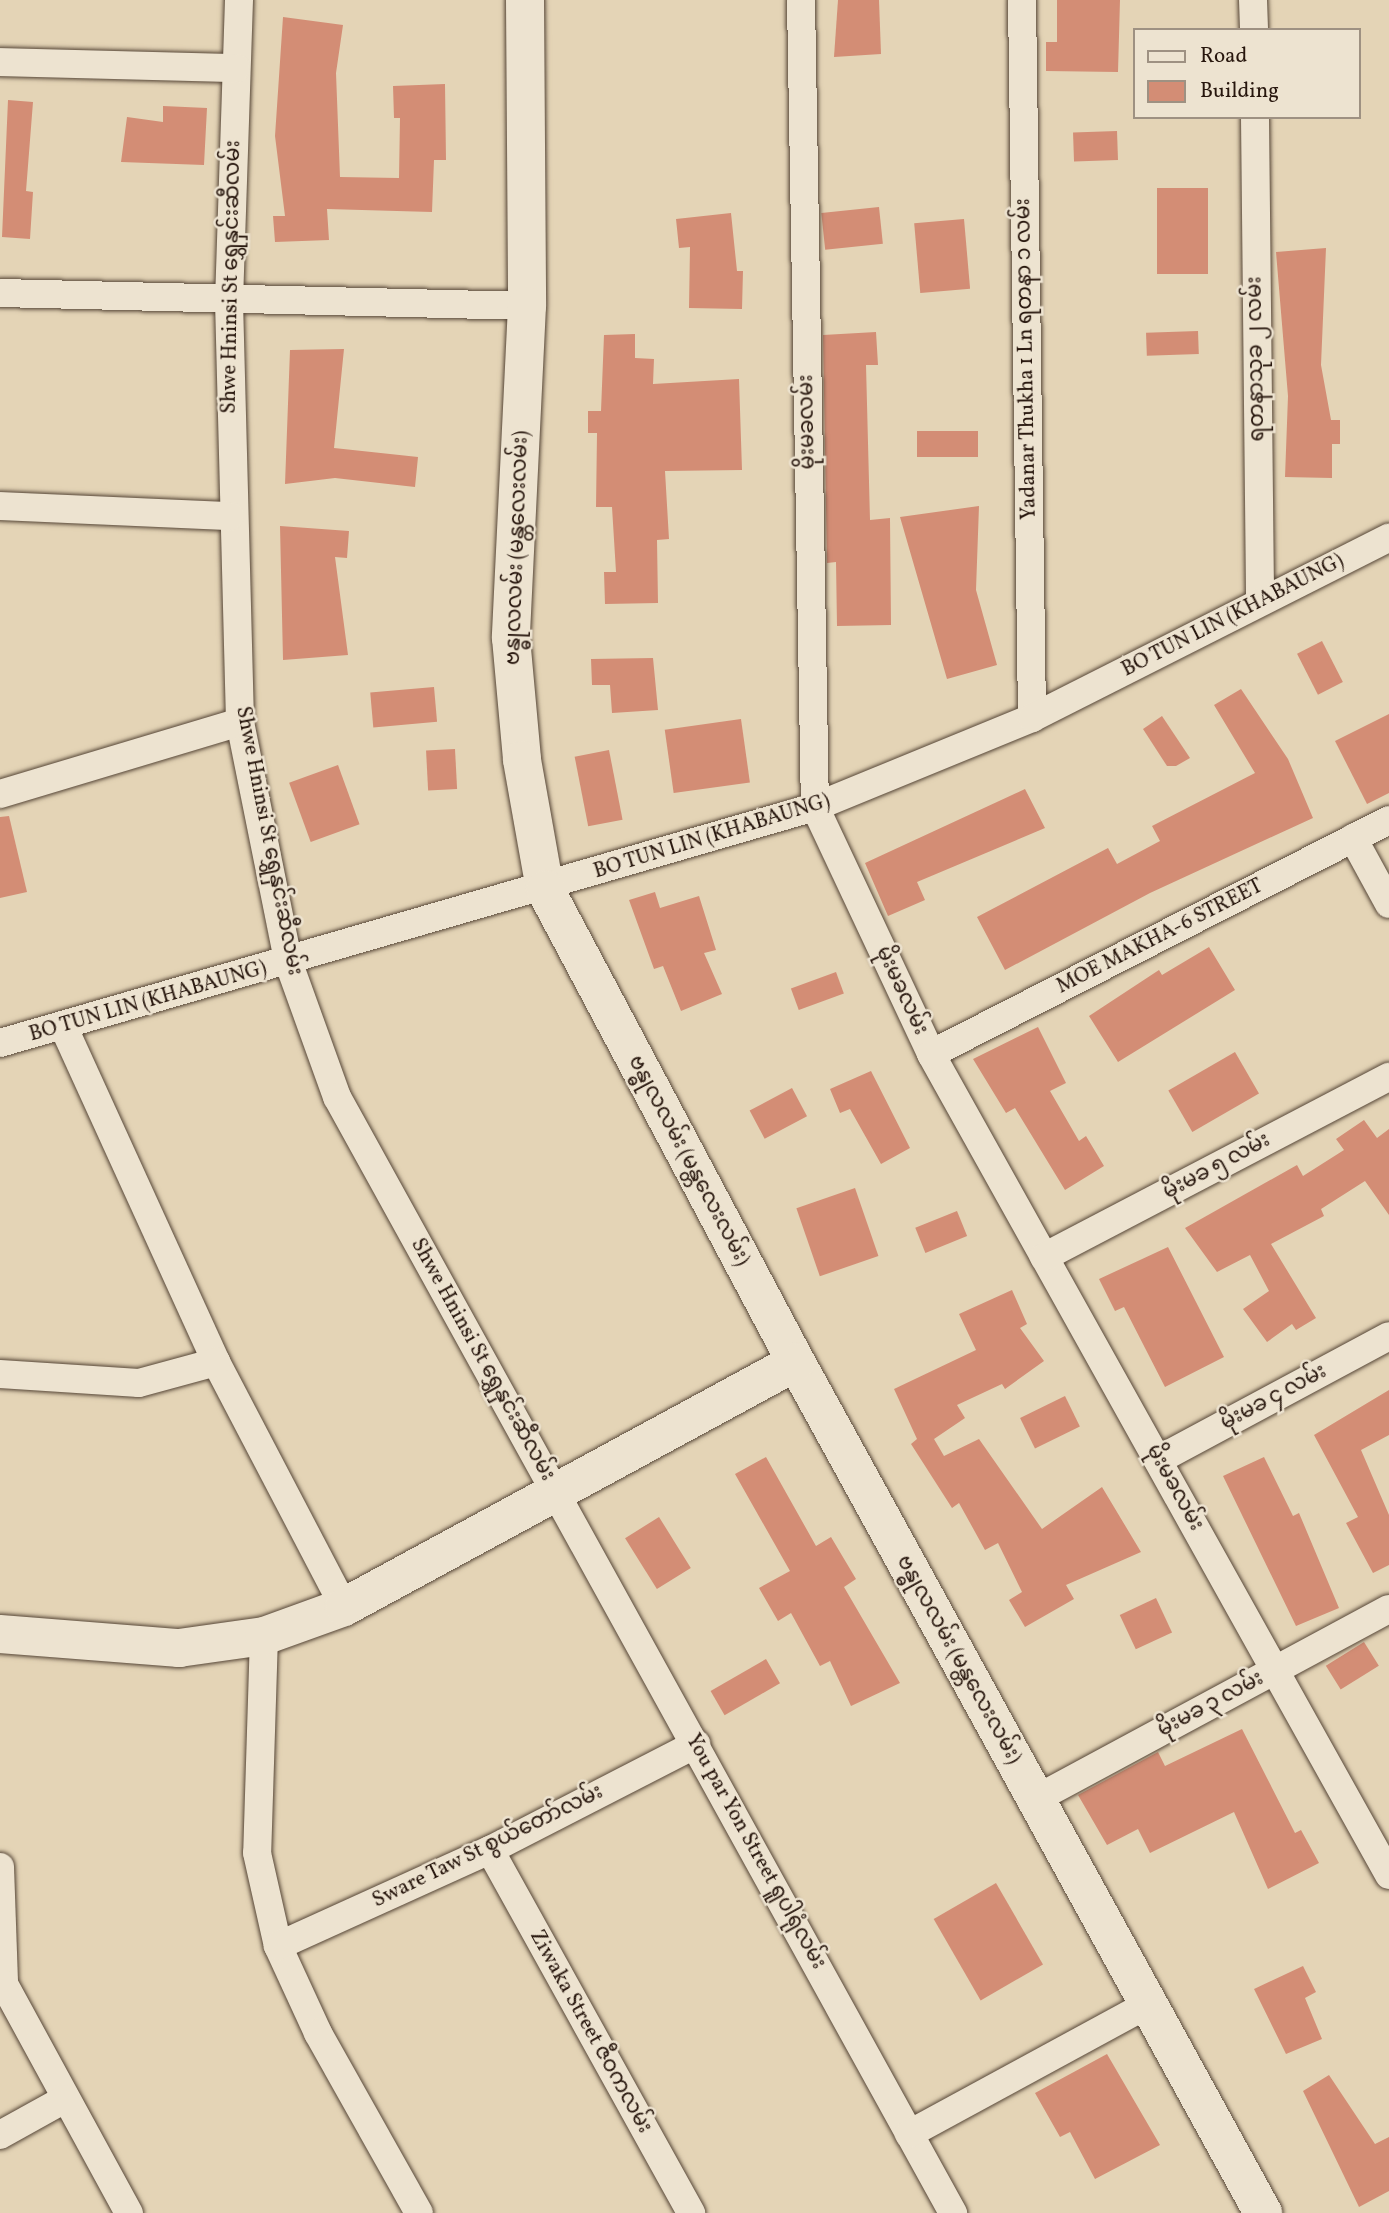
<!DOCTYPE html>
<meta charset="utf-8">
<style>
body{margin:0}
#map{position:relative;width:1389px;height:2213px;overflow:hidden;background:#e4d4b6;font-family:Vollkorn,"Noto Sans Myanmar",serif}
div>[style]{position:absolute}
.building>*{inset:0;background:#d38d75;transform-origin:0 0}
.roads{filter:drop-shadow(0 0 2px #564637) drop-shadow(0 0 2px #564637)}
.street>*{height:28px;margin:-14px;padding:0 14px;transform-origin:14px;border-radius:14px;background:#ede3d0}
.secondary>*{height:38px;margin:-19px;padding:0 19px;transform-origin:19px;border-radius:19px;background:#ede3d0}
span{translate:-50% -50%;white-space:nowrap;text-align:center;line-height:1.15;-webkit-text-stroke:5px #ede3d0;paint-order:stroke}
.street-label{font-size:21px;color:#27160d}
.legend{position:absolute;left:1133px;top:28px;width:228px;height:91px;box-sizing:border-box;background:#ede3d0;border:2px solid #9e9182;margin:0;padding:9px 12px;list-style:none;font-size:21px;color:#27160d}
.legend li{display:flex;align-items:center;gap:14px;height:35px}
.legend b{width:35px;border:2px solid #9e9182}
</style>
<div id="map">
<div class="building">
<div style="clip-path:polygon(838px 0,879px 0,881px 54px,834px 57px)"></div>
<div style="clip-path:polygon(1057px 0,1120px 0,1118px 72px,1046px 71px,1046px 42px,1057px 42px)"></div>
<div style="clip-path:polygon(283px 17px,343px 25px,336px 73px,340px 177px,399px 178px,400px 118px,394px 118px,393px 86px,445px 84px,446px 160px,434px 160px,432px 212px,327px 209px,329px 240px,275px 242px,273px 216px,285px 216px,275px 136px)"></div>
<div style="clip-path:polygon(8px 100px,33px 102px,26px 191px,33px 192px,30px 239px,2px 237px)"></div>
<div style="clip-path:polygon(163px 106px,207px 108px,204px 165px,121px 162px,127px 117px,163px 122px)"></div>
<div style="left:1117px;top:131px;width:29px;height:44px;rotate:88deg"></div>
<div style="left:1157px;top:188px;width:51px;height:86px"></div>
<div style="left:879px;top:207px;width:37px;height:58px;rotate:84deg"></div>
<div style="clip-path:polygon(731px 213px,737px 271px,743px 271px,742px 309px,689px 308px,690px 247px,679px 248px,676px 219px)"></div>
<div style="left:964px;top:219px;width:70px;height:50px;rotate:85deg"></div>
<div style="clip-path:polygon(1326px 248px,1321px 365px,1331px 420px,1340px 420px,1340px 444px,1332px 444px,1332px 478px,1285px 477px,1288px 396px,1276px 252px)"></div>
<div style="left:1198px;top:331px;width:23px;height:52px;rotate:88deg"></div>
<div style="clip-path:polygon(876px 332px,878px 365px,866px 365px,870px 520px,890px 518px,891px 625px,837px 626px,836px 562px,827px 563px,823px 335px)"></div>
<div style="clip-path:polygon(635px 334px,635px 358px,654px 359px,653px 384px,739px 379px,742px 470px,665px 471px,669px 539px,657px 540px,658px 603px,605px 604px,604px 572px,616px 572px,612px 507px,596px 507px,597px 433px,588px 433px,588px 411px,601px 411px,604px 335px)"></div>
<div style="clip-path:polygon(344px 349px,334px 448px,418px 457px,415px 487px,335px 478px,285px 484px,290px 350px)"></div>
<div style="left:978px;top:431px;width:26px;height:61px;rotate:90deg"></div>
<div style="clip-path:polygon(979px 506px,976px 590px,997px 665px,947px 679px,900px 517px)"></div>
<div style="clip-path:polygon(280px 526px,349px 531px,347px 558px,335px 557px,348px 655px,283px 660px)"></div>
<div style="left:1322px;top:641px;width:46px;height:28px;rotate:63deg"></div>
<div style="clip-path:polygon(653px 658px,658px 710px,612px 713px,610px 685px,592px 685px,591px 659px)"></div>
<div style="left:434px;top:687px;width:35px;height:64px;rotate:85deg"></div>
<div style="clip-path:polygon(1241px 689px,1288px 759px,1313px 818px,1150px 893px,1005px 970px,977px 917px,1108px 848px,1117px 864px,1160px 841px,1152px 826px,1255px 773px,1214px 705px)"></div>
<div style="clip-path:polygon(1389px 714px,1389px 793px,1367px 804px,1335px 741px)"></div>
<div style="clip-path:polygon(1162px 716px,1190px 758px,1176px 766px,1167px 766px,1143px 729px)"></div>
<div style="left:741px;top:719px;width:64px;height:77px;rotate:82deg"></div>
<div style="left:455px;top:749px;width:40px;height:29px;rotate:87deg"></div>
<div style="left:609px;top:750px;width:71px;height:35px;rotate:79deg"></div>
<div style="left:338px;top:765px;width:63px;height:52px;rotate:70deg"></div>
<div style="clip-path:polygon(1025px 789px,1045px 828px,917px 882px,925px 900px,888px 916px,865px 863px)"></div>
<div style="clip-path:polygon(9px 816px,27px 892px,0 898px,0 817px)"></div>
<div style="clip-path:polygon(655px 892px,660px 908px,699px 896px,716px 950px,704px 953px,722px 994px,681px 1011px,663px 966px,654px 969px,629px 900px)"></div>
<div style="clip-path:polygon(1209px 947px,1235px 990px,1118px 1062px,1089px 1016px,1159px 970px,1162px 975px)"></div>
<div style="left:836px;top:972px;width:23px;height:48px;rotate:70deg"></div>
<div style="clip-path:polygon(1038px 1027px,1066px 1083px,1050px 1091px,1079px 1141px,1086px 1136px,1104px 1166px,1065px 1190px,1015px 1108px,1006px 1113px,973px 1059px)"></div>
<div style="left:1235px;top:1052px;width:48px;height:77px;rotate:60deg"></div>
<div style="clip-path:polygon(871px 1071px,910px 1148px,881px 1164px,850px 1109px,840px 1113px,830px 1089px)"></div>
<div style="left:792px;top:1088px;width:32px;height:48px;rotate:62deg"></div>
<div style="clip-path:polygon(1364px 1120px,1377px 1138px,1389px 1129px,1389px 1215px,1365px 1181px,1321px 1209px,1324px 1216px,1271px 1244px,1316px 1318px,1296px 1330px,1292px 1324px,1267px 1342px,1243px 1309px,1269px 1291px,1250px 1255px,1217px 1272px,1185px 1228px,1297px 1165px,1303px 1176px,1344px 1150px,1336px 1139px)"></div>
<div style="left:855px;top:1188px;width:72px;height:62px;rotate:71deg"></div>
<div style="left:957px;top:1211px;width:27px;height:45px;rotate:68deg"></div>
<div style="clip-path:polygon(1168px 1247px,1224px 1357px,1165px 1387px,1124px 1307px,1115px 1311px,1099px 1279px)"></div>
<div style="clip-path:polygon(1012px 1290px,1027px 1324px,1020px 1328px,1044px 1361px,1005px 1389px,1002px 1384px,957px 1405px,965px 1418px,934px 1439px,944px 1456px,979px 1439px,1042px 1529px,1102px 1487px,1141px 1552px,1066px 1585px,1074px 1599px,1025px 1627px,1009px 1600px,1022px 1592px,998px 1543px,985px 1550px,959px 1503px,952px 1508px,911px 1444px,917px 1439px,894px 1389px,976px 1350px,959px 1314px)"></div>
<div style="clip-path:polygon(1389px 1390px,1389px 1435px,1361px 1450px,1389px 1515px,1389px 1565px,1373px 1573px,1346px 1523px,1358px 1517px,1314px 1435px)"></div>
<div style="left:1065px;top:1396px;width:34px;height:50px;rotate:64deg"></div>
<div style="clip-path:polygon(766px 1457px,816px 1546px,831px 1537px,856px 1579px,844px 1587px,900px 1683px,851px 1706px,830px 1661px,820px 1666px,791px 1613px,778px 1621px,759px 1588px,790px 1571px,735px 1474px)"></div>
<div style="clip-path:polygon(1264px 1457px,1293px 1516px,1299px 1513px,1339px 1608px,1296px 1626px,1223px 1476px)"></div>
<div style="left:659px;top:1517px;width:60px;height:40px;rotate:58deg"></div>
<div style="left:1156px;top:1598px;width:38px;height:40px;rotate:65deg"></div>
<div style="left:1364px;top:1642px;width:28px;height:45px;rotate:58deg"></div>
<div style="left:766px;top:1659px;width:28px;height:64px;rotate:60deg"></div>
<div style="clip-path:polygon(1242px 1729px,1295px 1833px,1301px 1830px,1319px 1863px,1268px 1889px,1234px 1812px,1150px 1853px,1138px 1829px,1107px 1845px,1078px 1795px,1158px 1752px,1165px 1766px)"></div>
<div style="left:996px;top:1883px;width:94px;height:72px;rotate:60deg"></div>
<div style="clip-path:polygon(1303px 1966px,1316px 1992px,1305px 1998px,1322px 2039px,1286px 2054px,1254px 1989px)"></div>
<div style="clip-path:polygon(1107px 2054px,1160px 2145px,1095px 2179px,1070px 2132px,1060px 2137px,1035px 2093px)"></div>
<div style="clip-path:polygon(1329px 2075px,1375px 2144px,1389px 2137px,1389px 2191px,1359px 2207px,1303px 2091px)"></div>
</div>
<div class="roads">
<div class="street">
<div style="left:239px;top:0;width:301px;rotate:91.9deg"></div>
<div style="left:229px;top:301px;width:421px;rotate:88.5deg"></div>
<div style="left:240px;top:722px;width:244px;rotate:78.6deg"></div>
<div style="left:288px;top:961px;width:145px;rotate:70.2deg"></div>
<div style="left:337px;top:1097px;width:1275px;rotate:61.1deg"></div>
<div style="left:801px;top:0;width:807px;rotate:89.01deg"></div>
<div style="left:815px;top:807px;width:273px;rotate:64.8deg"></div>
<div style="left:931px;top:1054px;width:940px;rotate:60.84deg"></div>
<div style="left:1022px;top:0;width:718px;rotate:89.2deg"></div>
<div style="left:1253px;top:0;width:30px;rotate:88deg"></div>
<div style="left:0;top:62px;width:236px;rotate:1.5deg"></div>
<div style="left:1255px;top:117px;width:484px;rotate:89.4deg"></div>
<div style="left:0;top:293px;width:527px;rotate:1.41deg"></div>
<div style="left:0;top:506px;width:230px;rotate:2.5deg"></div>
<div style="left:0;top:794px;width:251px;rotate:-16.7deg"></div>
<div style="left:1353px;top:838px;width:75px;rotate:61.4deg"></div>
<div style="left:64px;top:1028px;width:367px;rotate:65.5deg"></div>
<div style="left:216px;top:1362px;width:276px;rotate:62.4deg"></div>
<div style="left:0;top:1043px;width:848px;rotate:-16.15deg"></div>
<div style="left:815px;top:807px;width:235px;rotate:-22.3deg"></div>
<div style="left:1032px;top:718px;width:400px;rotate:-26.8deg"></div>
<div style="left:931px;top:1054px;width:514px;rotate:-27.06deg"></div>
<div style="left:1044px;top:1257px;width:389px;rotate:-27.6deg"></div>
<div style="left:0;top:1374px;width:139px;rotate:3.7deg"></div>
<div style="left:139px;top:1383px;width:80px;rotate:-15.3deg"></div>
<div style="left:1158px;top:1460px;width:262px;rotate:-28.2deg"></div>
<div style="left:264px;top:1636px;width:217px;rotate:91.8deg"></div>
<div style="left:257px;top:1853px;width:95px;rotate:77.3deg"></div>
<div style="left:278px;top:1946px;width:96px;rotate:65.3deg"></div>
<div style="left:318px;top:2033px;width:206px;rotate:60.7deg"></div>
<div style="left:1034px;top:1800px;width:403px;rotate:-28.3deg"></div>
<div style="left:490px;top:1850px;width:415px;rotate:61deg"></div>
<div style="left:0;top:1867px;width:117px;rotate:88deg"></div>
<div style="left:4px;top:1984px;width:261px;rotate:61.4deg"></div>
<div style="left:278px;top:1946px;width:233px;rotate:-24.4deg"></div>
<div style="left:490px;top:1850px;width:232px;rotate:-27.2deg"></div>
<div style="left:909px;top:2134px;width:271px;rotate:-28.5deg"></div>
<div style="left:0;top:2135px;width:74px;rotate:-29deg"></div>
</div>
<div class="secondary">
<div style="left:525px;top:0;width:306px;rotate:89.6deg"></div>
<div style="left:527px;top:306px;width:332px;rotate:92.8deg"></div>
<div style="left:511px;top:638px;width:122px;rotate:84.8deg"></div>
<div style="left:522px;top:760px;width:131px;rotate:79.9deg"></div>
<div style="left:545px;top:889px;width:535px;rotate:62.05deg"></div>
<div style="left:796px;top:1362px;width:971px;rotate:61.24deg"></div>
<div style="left:0;top:1634px;width:180px;rotate:4.5deg"></div>
<div style="left:179px;top:1648px;width:86px;rotate:-8deg"></div>
<div style="left:264px;top:1636px;width:85px;rotate:-19.9deg"></div>
<div style="left:344px;top:1607px;width:514px;rotate:-28.46deg"></div>
</div>
</div>
<div class="street-label">
<span style="left:232px;top:277px;rotate:-89deg">Shwe Hninsi St ရွှေနှင်းဆီလမ်း</span>
<span style="left:1027px;top:359px;rotate:-91deg">Yadanar Thukha 1 Ln ရတနာ ၁ လမ်း</span>
<span style="left:1257px;top:359px;rotate:-91deg">ရတနာသုခ ၂ လမ်း</span>
<span style="left:808px;top:422px;rotate:-91deg">မိုးမခလမ်း</span>
<span style="left:518px;top:548px;rotate:-88deg">ဗန္ဓုလလမ်း (မန္တလေးလမ်း)</span>
<span style="left:1233px;top:616px;rotate:-27deg">BO TUN LIN (KHABAUNG)</span>
<span style="left:712px;top:837px;rotate:-17deg">BO TUN LIN (KHABAUNG)</span>
<span style="left:268px;top:841px;rotate:79deg">Shwe Hninsi St ရွှေနှင်းဆီလမ်း</span>
<span style="left:1160px;top:937px;rotate:-27deg">MOE MAKHA-6 STREET</span>
<span style="left:901px;top:991px;rotate:65deg">မိုးမခလမ်း</span>
<span style="left:148px;top:1002px;rotate:-16deg">BO TUN LIN (KHABAUNG)</span>
<span style="left:688px;top:1161px;rotate:62deg">ဗန္ဓုလလမ်း (မန္တလေးလမ်း)</span>
<span style="left:1217px;top:1167px;rotate:-28deg">မိုးမခ ၅ လမ်း</span>
<span style="left:482px;top:1360px;rotate:61deg">Shwe Hninsi St ရွှေနှင်းဆီလမ်း</span>
<span style="left:1274px;top:1398px;rotate:-28deg">မိုးမခ ၄ လမ်း</span>
<span style="left:1174px;top:1488px;rotate:61deg">မိုးမခလမ်း</span>
<span style="left:958px;top:1660px;rotate:61deg">ဗန္ဓုလလမ်း (မန္တလေးလမ်း)</span>
<span style="left:1211px;top:1705px;rotate:-28deg">မိုးမခ ၃ လမ်း</span>
<span style="left:488px;top:1847px;rotate:-26deg">Sware Taw St စွယ်တော်လမ်း</span>
<span style="left:755px;top:1852px;rotate:61deg">You par Yon Street ရူပါရုံလမ်း</span>
<span style="left:590px;top:2032px;rotate:61deg">Ziwaka Street ဇီဝကလမ်း</span>
</div>
<ul class="legend">
<li><b style="height:9px;background:#ede3d0"></b>Road</li>
<li><b style="height:19px;background:#d38d75"></b>Building</li>
</ul>
</div>
